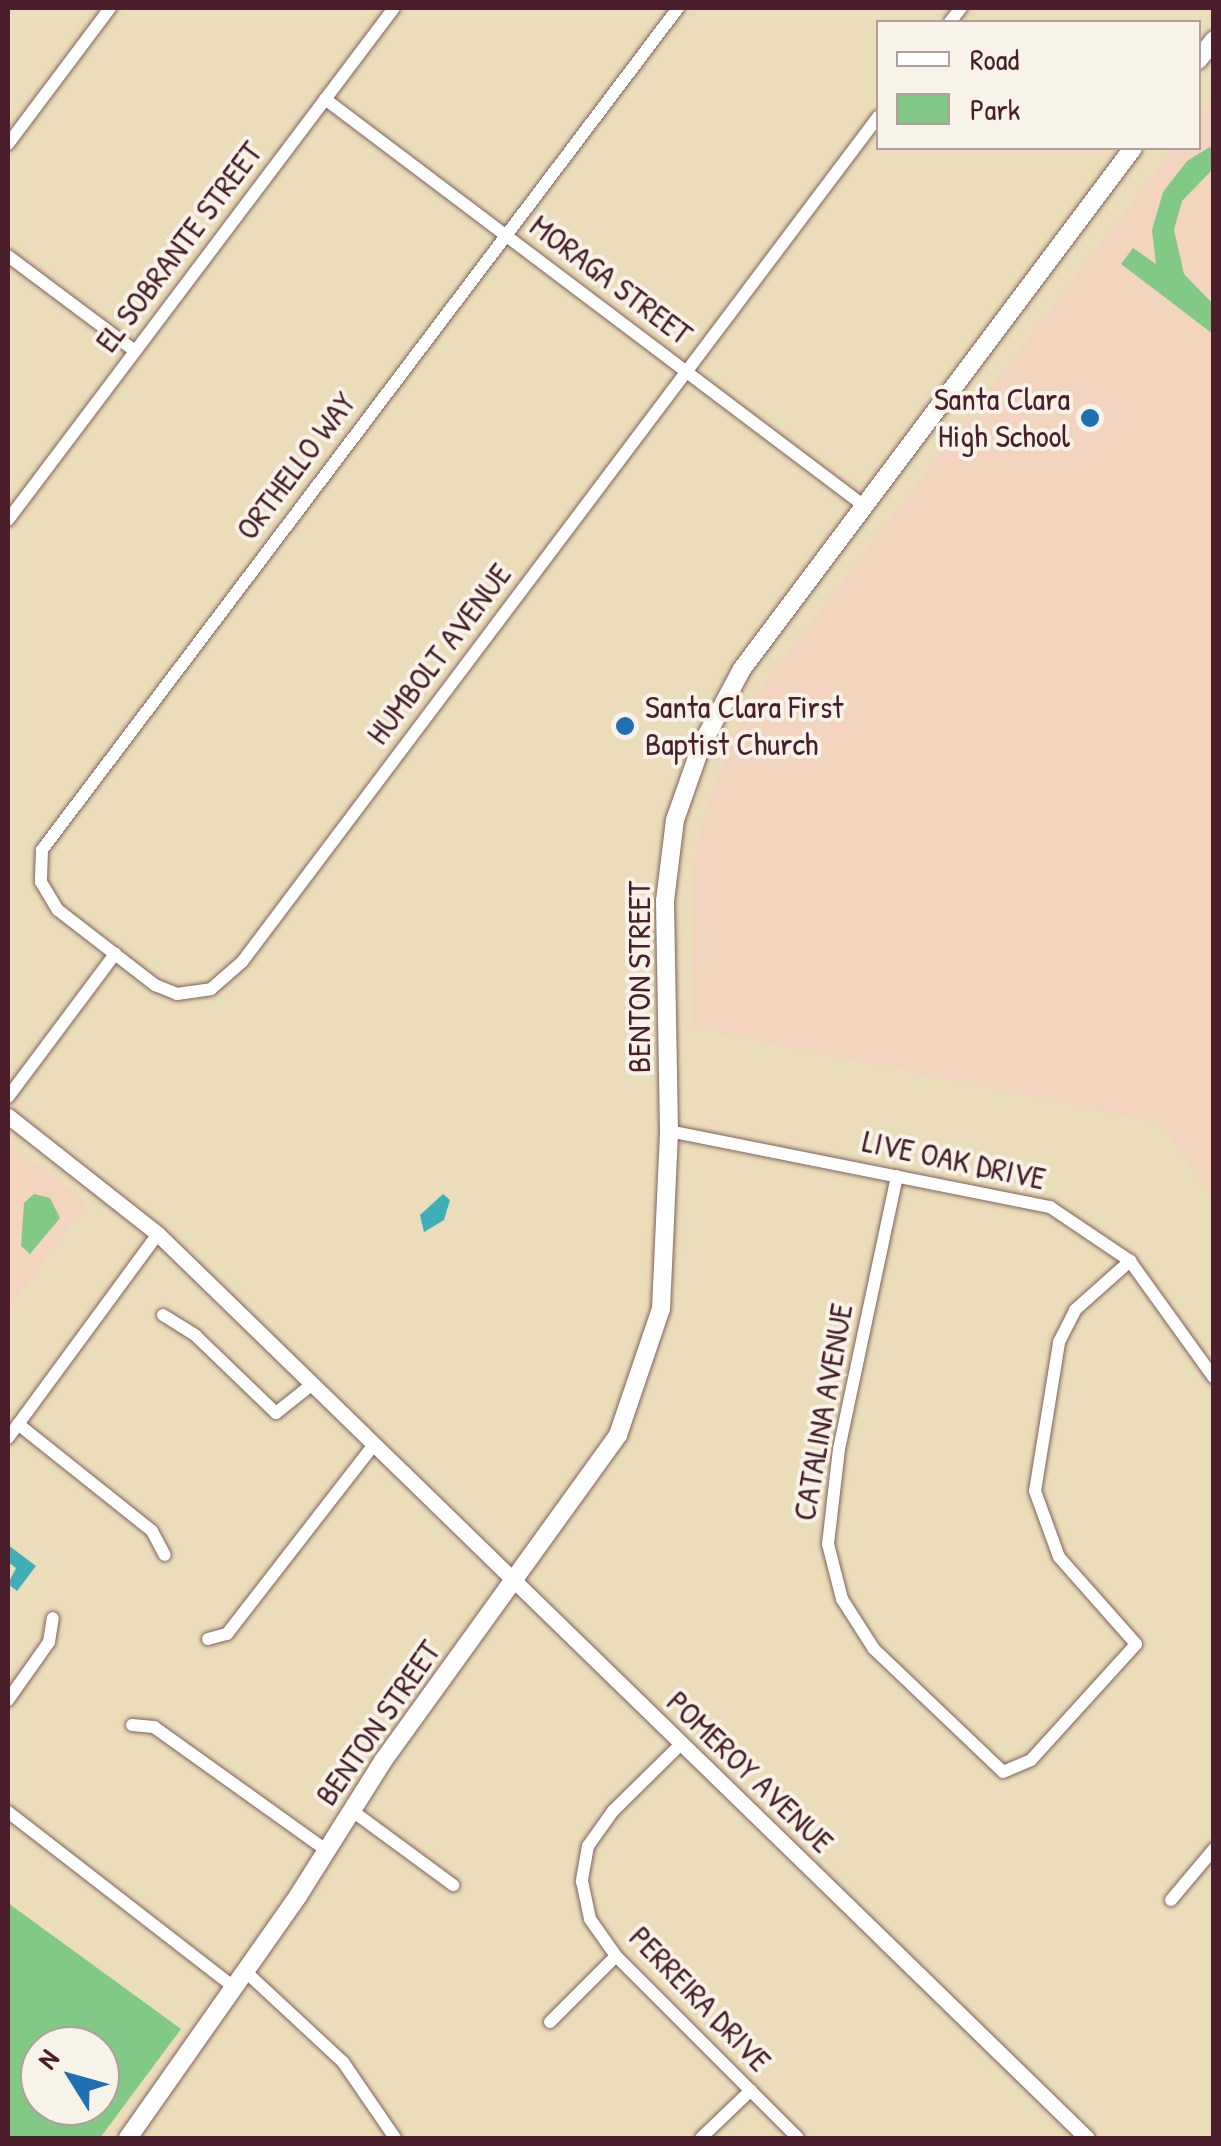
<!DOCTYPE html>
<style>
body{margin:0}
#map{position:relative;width:1221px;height:2146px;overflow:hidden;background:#ebddba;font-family:"Patrick Hand",sans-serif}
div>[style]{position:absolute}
.built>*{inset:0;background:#f3d4bf}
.green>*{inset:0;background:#81c985}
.water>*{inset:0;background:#3eafb6}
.roads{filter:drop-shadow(0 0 2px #82625d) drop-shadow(0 0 2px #82625d)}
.minor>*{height:12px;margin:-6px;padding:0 6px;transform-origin:6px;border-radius:6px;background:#fff}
.tertiary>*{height:15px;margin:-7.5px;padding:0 7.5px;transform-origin:7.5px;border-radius:7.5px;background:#fff}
.secondary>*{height:18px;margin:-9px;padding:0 9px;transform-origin:9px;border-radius:9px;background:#fff}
.dots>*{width:28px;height:28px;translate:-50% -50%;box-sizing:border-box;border:5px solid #f7f3e8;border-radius:50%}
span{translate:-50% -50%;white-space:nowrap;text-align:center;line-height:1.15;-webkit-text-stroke:8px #f7f3e8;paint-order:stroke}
.street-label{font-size:32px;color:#4a1f2b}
.poi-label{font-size:32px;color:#4a1f2b}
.right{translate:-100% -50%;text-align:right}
.left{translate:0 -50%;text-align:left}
.frame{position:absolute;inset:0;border:10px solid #4a1f2b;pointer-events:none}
.legend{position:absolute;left:876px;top:20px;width:325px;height:130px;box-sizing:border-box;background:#f7f3e8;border:2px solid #b29e9c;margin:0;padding:12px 18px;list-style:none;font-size:30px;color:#4a1f2b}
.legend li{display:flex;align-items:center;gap:20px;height:50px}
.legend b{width:50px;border:2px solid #b29e9c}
.north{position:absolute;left:20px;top:2026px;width:100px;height:100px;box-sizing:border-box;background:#f7f3e8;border:2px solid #b29e9c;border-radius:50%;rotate:307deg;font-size:28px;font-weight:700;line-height:40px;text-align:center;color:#4a1f2b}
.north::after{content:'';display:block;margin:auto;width:35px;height:45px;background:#1f6fb2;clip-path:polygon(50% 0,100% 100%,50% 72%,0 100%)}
</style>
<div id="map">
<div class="built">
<div style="clip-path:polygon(1213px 96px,1213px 1198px,1161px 1124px,691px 1027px,693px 870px,701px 824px,732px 737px,761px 688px,1174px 148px,1198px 148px,1199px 116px)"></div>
<div style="clip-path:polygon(8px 1143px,87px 1203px,8px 1309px)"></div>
</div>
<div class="green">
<div style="clip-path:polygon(1213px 145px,1213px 169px,1182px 201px,1174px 230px,1184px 274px,1213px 304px,1213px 334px,1121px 264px,1133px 248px,1156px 264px,1152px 230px,1163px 192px,1187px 161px)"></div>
<div style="clip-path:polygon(34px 1194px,50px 1198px,60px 1218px,30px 1254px,21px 1246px,24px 1203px)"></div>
<div style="clip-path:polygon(evenodd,8px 1903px,181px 2029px,100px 2138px,8px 2138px,8px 1903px,100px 2046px,100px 2106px,40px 2106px,40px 2046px,100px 2046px)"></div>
</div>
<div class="water">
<div style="clip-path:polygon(443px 1194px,450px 1200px,444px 1220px,424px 1232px,420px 1215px)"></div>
<div style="clip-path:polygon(8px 1545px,36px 1566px,17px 1591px,8px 1584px,16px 1568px,8px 1562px)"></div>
</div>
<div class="roads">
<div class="minor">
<div style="left:678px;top:8px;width:1055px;rotate:127.07deg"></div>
<div style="left:42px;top:850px;width:32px;rotate:92deg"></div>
<div style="left:41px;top:882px;width:33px;rotate:59deg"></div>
<div style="left:58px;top:910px;width:123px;rotate:37.7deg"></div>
<div style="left:155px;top:985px;width:24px;rotate:22deg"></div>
<div style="left:177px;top:994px;width:34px;rotate:-8deg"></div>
<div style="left:211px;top:989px;width:41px;rotate:-41.1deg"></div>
<div style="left:242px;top:962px;width:1058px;rotate:-53.03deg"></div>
<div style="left:950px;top:22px;width:18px;rotate:-52deg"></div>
<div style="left:325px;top:99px;width:674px;rotate:37.04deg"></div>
<div style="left:8px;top:144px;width:170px;rotate:-53.1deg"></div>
<div style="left:8px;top:256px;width:159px;rotate:36.8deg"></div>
<div style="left:8px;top:520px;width:641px;rotate:-52.99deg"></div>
<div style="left:8px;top:1097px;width:179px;rotate:-53.2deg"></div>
<div style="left:669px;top:1131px;width:389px;rotate:11.3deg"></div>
<div style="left:1050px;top:1207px;width:97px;rotate:34deg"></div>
<div style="left:1130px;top:1261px;width:144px;rotate:54.3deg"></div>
<div style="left:897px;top:1176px;width:279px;rotate:102deg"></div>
<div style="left:839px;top:1449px;width:96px;rotate:96.6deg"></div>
<div style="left:828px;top:1544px;width:57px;rotate:75.7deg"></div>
<div style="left:842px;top:1599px;width:59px;rotate:57.4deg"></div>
<div style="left:874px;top:1649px;width:178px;rotate:43.6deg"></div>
<div style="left:1003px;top:1772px;width:30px;rotate:-23deg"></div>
<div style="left:1031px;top:1760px;width:156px;rotate:-47.8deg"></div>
<div style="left:1136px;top:1644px;width:116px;rotate:-131.5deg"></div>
<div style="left:1059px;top:1557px;width:70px;rotate:-110deg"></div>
<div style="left:1035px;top:1491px;width:151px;rotate:-80.8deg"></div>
<div style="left:1059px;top:1342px;width:36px;rotate:-63deg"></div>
<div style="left:1075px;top:1310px;width:74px;rotate:-41.7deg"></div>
<div style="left:163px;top:1315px;width:39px;rotate:32deg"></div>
<div style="left:196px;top:1336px;width:111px;rotate:43.9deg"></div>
<div style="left:276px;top:1413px;width:43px;rotate:-38.5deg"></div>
<div style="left:18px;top:1424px;width:171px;rotate:38.6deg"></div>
<div style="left:152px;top:1531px;width:27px;rotate:62deg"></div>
<div style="left:8px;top:1438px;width:253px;rotate:-53.7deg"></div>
<div style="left:208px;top:1639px;width:20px;rotate:-15deg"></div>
<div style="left:227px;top:1634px;width:237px;rotate:-52.2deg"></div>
<div style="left:8px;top:1700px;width:71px;rotate:-54.7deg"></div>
<div style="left:49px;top:1642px;width:24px;rotate:-81deg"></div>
<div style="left:132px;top:1725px;width:22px;rotate:5deg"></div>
<div style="left:154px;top:1727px;width:213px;rotate:35.6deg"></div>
<div style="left:682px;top:1743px;width:97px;rotate:135.4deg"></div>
<div style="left:613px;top:1811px;width:43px;rotate:125.5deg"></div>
<div style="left:588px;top:1846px;width:36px;rotate:100deg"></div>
<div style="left:582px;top:1881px;width:39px;rotate:78deg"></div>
<div style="left:590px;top:1919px;width:45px;rotate:54.9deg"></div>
<div style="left:616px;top:1956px;width:257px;rotate:45deg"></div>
<div style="left:351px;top:1810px;width:127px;rotate:36.3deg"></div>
<div style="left:8px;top:1812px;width:287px;rotate:37.8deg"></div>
<div style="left:1171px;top:1900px;width:67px;rotate:-49.9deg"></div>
<div style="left:246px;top:1972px;width:132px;rotate:42.9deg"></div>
<div style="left:343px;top:2062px;width:92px;rotate:55.6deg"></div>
<div style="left:550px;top:2022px;width:93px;rotate:-45deg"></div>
<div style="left:701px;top:2138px;width:69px;rotate:-43.8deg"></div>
</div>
<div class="tertiary">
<div style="left:8px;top:1116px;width:191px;rotate:38.2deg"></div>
<div style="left:158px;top:1234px;width:1296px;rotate:44.22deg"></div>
</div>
<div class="secondary">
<div style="left:1198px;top:60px;width:26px;rotate:-51deg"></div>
<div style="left:128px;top:2138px;width:296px;rotate:-54.9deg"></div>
<div style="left:298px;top:1896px;width:160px;rotate:-57.8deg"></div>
<div style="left:383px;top:1761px;width:402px;rotate:-54.2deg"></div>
<div style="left:618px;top:1435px;width:133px;rotate:-71.2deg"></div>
<div style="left:661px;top:1309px;width:178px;rotate:-87.4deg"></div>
<div style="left:669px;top:1131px;width:230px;rotate:-91deg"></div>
<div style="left:665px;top:901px;width:82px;rotate:-83deg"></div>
<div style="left:675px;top:820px;width:78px;rotate:-70.6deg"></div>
<div style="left:701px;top:746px;width:87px;rotate:-62deg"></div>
<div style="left:742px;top:669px;width:651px;rotate:-53.11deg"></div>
</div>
</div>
<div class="dots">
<div style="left:1090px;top:418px;background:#1f6fb2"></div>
<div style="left:625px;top:726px;background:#1f6fb2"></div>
</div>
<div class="street-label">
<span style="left:179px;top:247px;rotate:-53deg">EL SOBRANTE STREET</span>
<span style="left:611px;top:280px;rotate:37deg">MORAGA STREET</span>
<span style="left:296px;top:466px;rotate:-53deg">ORTHELLO WAY</span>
<span style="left:439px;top:654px;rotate:-53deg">HUMBOLT AVENUE</span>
<span style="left:639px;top:977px;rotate:-90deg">BENTON STREET</span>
<span style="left:954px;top:1160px;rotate:12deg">LIVE OAK DRIVE</span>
<span style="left:823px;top:1412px;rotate:-80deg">CATALINA AVENUE</span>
<span style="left:378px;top:1723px;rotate:-55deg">BENTON STREET</span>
<span style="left:750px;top:1772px;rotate:44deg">POMEROY AVENUE</span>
<span style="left:700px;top:1999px;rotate:46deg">PERREIRA DRIVE</span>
</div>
<div class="poi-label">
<span class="right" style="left:1070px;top:418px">Santa Clara<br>High School</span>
<span class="left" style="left:645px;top:726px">Santa Clara First<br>Baptist Church</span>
</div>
<div class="frame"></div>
<ul class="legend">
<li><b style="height:12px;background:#fff"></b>Road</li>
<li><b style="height:28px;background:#81c985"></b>Park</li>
</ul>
<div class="north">N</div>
</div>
